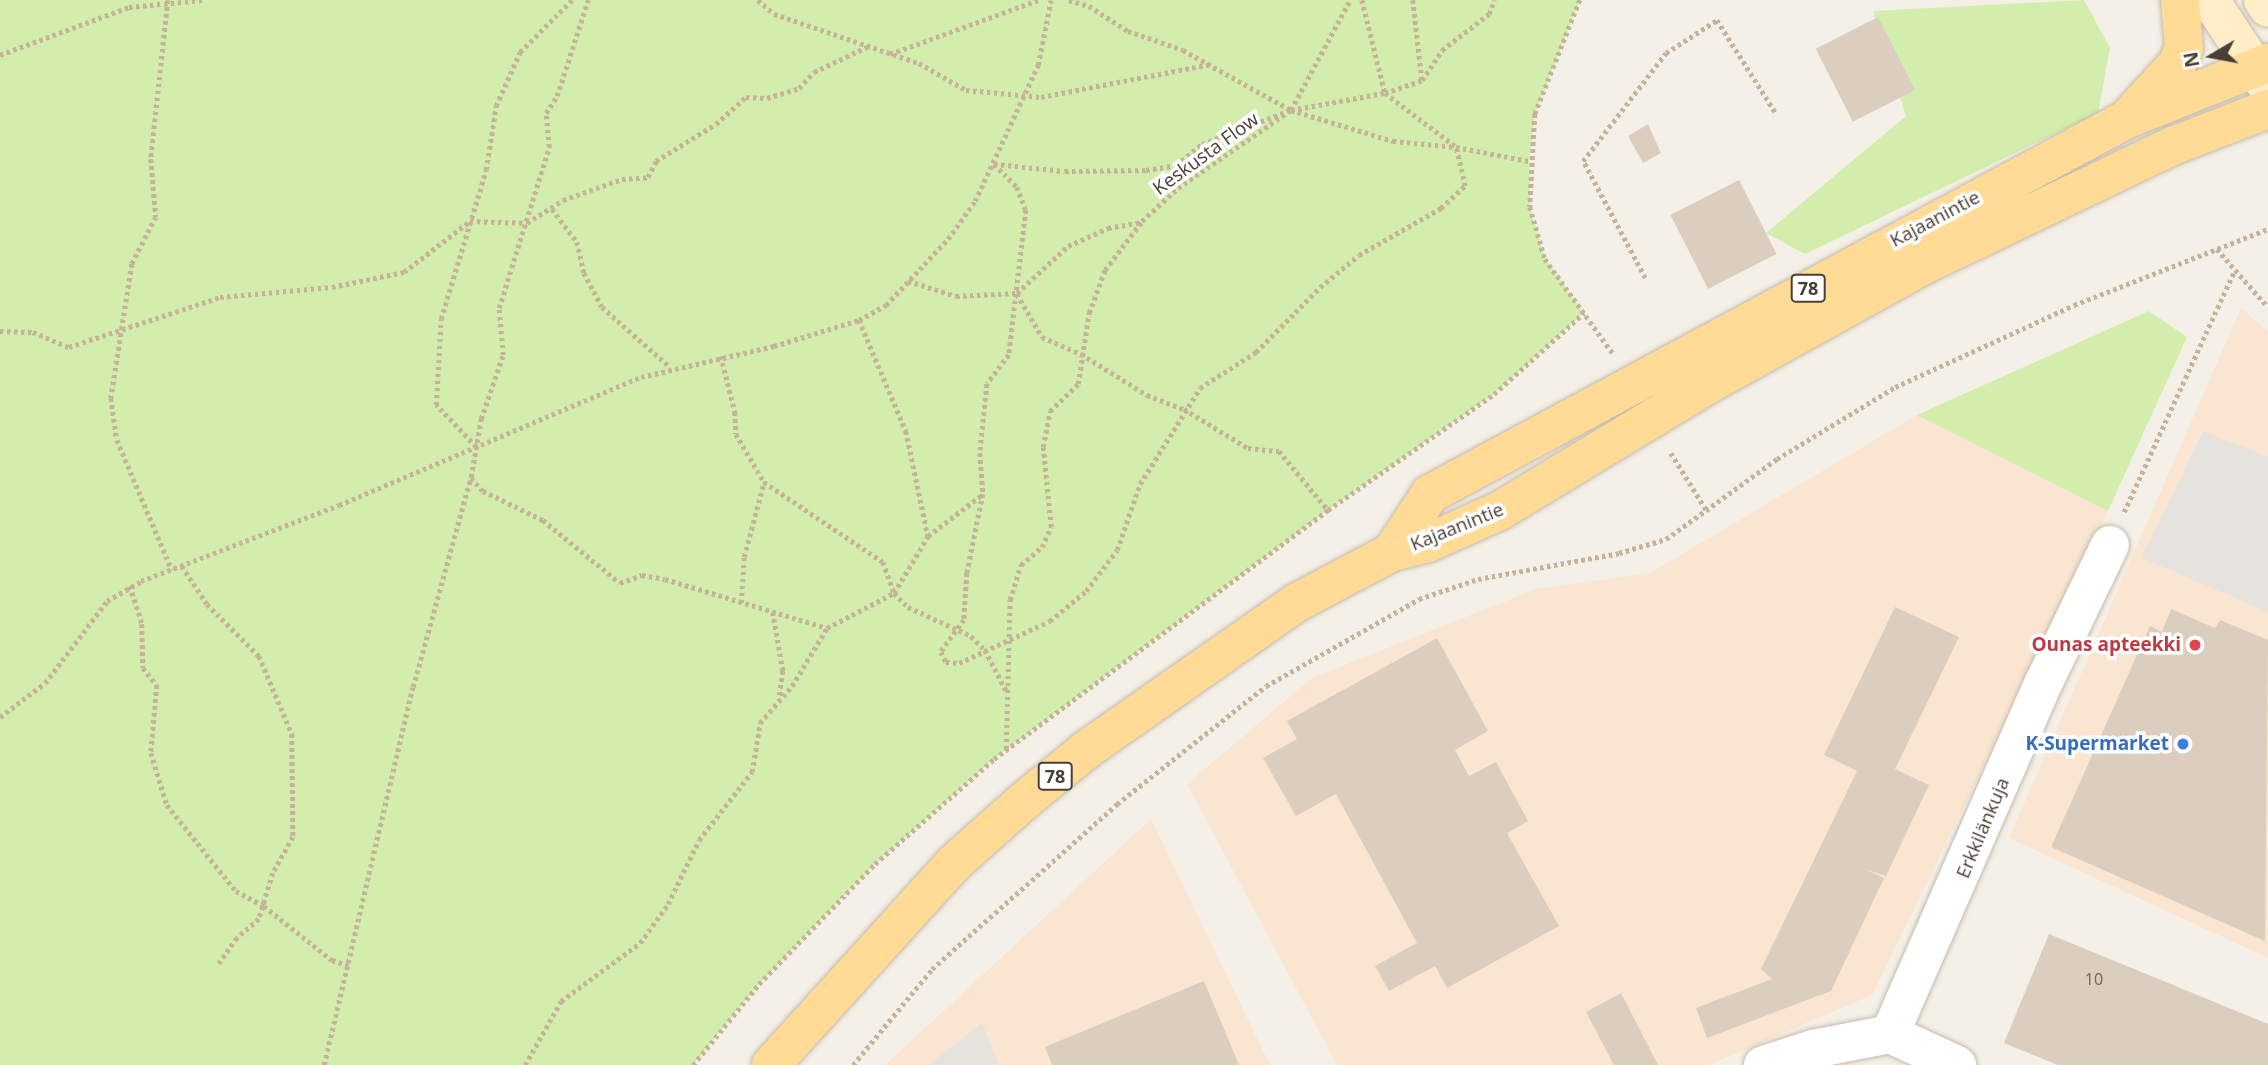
<!DOCTYPE html>
<meta charset="utf-8">
<style>
body{margin:0}
#map{position:relative;width:2268px;height:1065px;overflow:hidden;background:#f5f0e7;font-family:"Open Sans",sans-serif}
div>[style]{position:absolute}
.commercial>*{inset:0;background:#f9e5d0}
.green>*{inset:0;background:#d3edac}
.parking>*{inset:0;background:#e6e3df}
.building>*{inset:0;background:#dbcebe;transform-origin:0 0}
.path>*{height:4.5px;margin-top:-2.25px;transform-origin:0;background:repeating-linear-gradient(90deg,#c5b298 0 3.5px,transparent 0 7px)}
.roads{filter:drop-shadow(0 0 2px #c5baac) drop-shadow(0 0 2px #c5baac)}
.street>*{height:38px;margin:-19px;padding:0 19px;transform-origin:19px;border-radius:19px;background:#fff}
.secondary>*{height:38px;margin:-19px;padding:0 19px;transform-origin:19px;border-radius:19px;background:#ffeec7}
.primary>*{height:38px;margin:-19px;padding:0 19px;transform-origin:19px;border-radius:19px;background:#ffdb96}
.dots>*{width:19px;height:19px;translate:-50% -50%;box-sizing:border-box;border:4px solid #fff;border-radius:50%}
span{translate:-50% -50%;white-space:nowrap;text-align:center;line-height:1.15;-webkit-text-stroke:7px #fff;paint-order:stroke}
.number-label{font-size:16px;color:#6e6457}
.number-label span{-webkit-text-stroke-width:0}
.shield-label span{padding:2px 5px;background:#fff;border:2px solid;border-radius:5px;-webkit-text-stroke-width:0}
.shield-label{font-size:18px;color:#494035;font-weight:700}
.street-label{font-size:19px;color:#494035}
.health-label{font-size:19px;color:#be3a42;font-weight:700}
.right{translate:-100% -50%;text-align:right}
.shop-label{font-size:19px;color:#366cbe;font-weight:700}
.north{position:absolute;left:2177px;top:21px;width:70px;height:70px;-webkit-text-stroke:5px #fff;paint-order:stroke;rotate:260deg;font-size:19px;font-weight:700;line-height:28px;text-align:center;color:#494035}
.north::after{content:'';display:block;margin:auto;width:24px;height:32px;background:#494035;clip-path:polygon(50% 0,100% 100%,50% 72%,0 100%)}
</style>
<div id="map">
<div class="commercial">
<div style="clip-path:polygon(2241px 308px,2268px 332px,2268px 958px,2009px 838px)"></div>
<div style="clip-path:polygon(1917px 415px,2108px 511px,1872px 995px,1709px 1065px,1337px 1065px,1187px 784px,1312px 678px,1536px 589px,1650px 573px)"></div>
<div style="clip-path:polygon(1151px 819px,1270px 1065px,885px 1065px)"></div>
</div>
<div class="green">
<div style="clip-path:polygon(0 0,1580px 0,1535px 114px,1529px 161px,1530px 207px,1545px 258px,1584px 313px,1494px 394px,1328px 510px,994px 759px,875px 864px,759px 984px,693px 1065px,0 1065px)"></div>
<div style="clip-path:polygon(2084px 0,2110px 48px,2098px 113px,1805px 254px,1766px 233px,1906px 116px,1873px 11px)"></div>
<div style="clip-path:polygon(2149px 311px,2187px 337px,2108px 511px,1917px 415px)"></div>
</div>
<div class="parking">
<div style="clip-path:polygon(2203px 431px,2268px 457px,2268px 612px,2142px 558px)"></div>
<div style="clip-path:polygon(982px 1023px,999px 1065px,928px 1065px)"></div>
</div>
<div class="building">
<div style="left:1878px;top:17px;width:82px;height:70px;rotate:63deg"></div>
<div style="clip-path:polygon(1648px 124px,1661px 153px,1643px 163px,1628px 136px)"></div>
<div style="left:1739px;top:180px;width:83px;height:77px;rotate:63deg"></div>
<div style="clip-path:polygon(1895px 607px,1959px 637px,1895px 769px,1929px 785px,1886px 876px,1865px 869px,1884px 878px,1831px 991px,1707px 1038px,1696px 1008px,1772px 979px,1761px 969px,1857px 771px,1824px 755px)"></div>
<div style="clip-path:polygon(2171px 609px,2215px 628px,2220px 620px,2268px 640px,2265px 941px,2051px 847px,2150px 626px,2162px 632px)"></div>
<div style="clip-path:polygon(1437px 638px,1488px 731px,1455px 750px,1469px 776px,1496px 762px,1528px 821px,1507px 833px,1559px 926px,1447px 988px,1435px 966px,1389px 991px,1375px 966px,1417px 943px,1336px 794px,1296px 816px,1263px 758px,1297px 739px,1287px 721px)"></div>
<div style="clip-path:polygon(2049px 934px,2268px 1024px,2268px 1065px,2058px 1065px,2004px 1043px)"></div>
<div style="clip-path:polygon(1204px 981px,1239px 1065px,1052px 1065px,1045px 1047px)"></div>
<div style="clip-path:polygon(1621px 993px,1658px 1065px,1614px 1065px,1586px 1012px)"></div>
</div>
<div class="path">
<div style="left:168px;top:0;width:160px;rotate:96.1deg"></div>
<div style="left:151px;top:159px;width:58px;rotate:85.1deg"></div>
<div style="left:156px;top:217px;width:53px;rotate:117.1deg"></div>
<div style="left:132px;top:264px;width:136px;rotate:98.9deg"></div>
<div style="left:111px;top:398px;width:42px;rotate:81.9deg"></div>
<div style="left:117px;top:440px;width:141px;rotate:67.1deg"></div>
<div style="left:758px;top:0;width:21px;rotate:41deg"></div>
<div style="left:774px;top:14px;width:153px;rotate:18.7deg"></div>
<div style="left:919px;top:63px;width:54px;rotate:29.9deg"></div>
<div style="left:966px;top:90px;width:75px;rotate:5.3deg"></div>
<div style="left:1041px;top:97px;width:172px;rotate:-11deg"></div>
<div style="left:1069px;top:0;width:21px;rotate:17deg"></div>
<div style="left:1089px;top:6px;width:46px;rotate:32.7deg"></div>
<div style="left:1128px;top:31px;width:58px;rotate:19.1deg"></div>
<div style="left:1183px;top:50px;width:124px;rotate:29.1deg"></div>
<div style="left:1291px;top:110px;width:107px;rotate:16.9deg"></div>
<div style="left:1393px;top:141px;width:63px;rotate:5.4deg"></div>
<div style="left:1362px;top:0;width:96px;rotate:76.1deg"></div>
<div style="left:1385px;top:93px;width:88px;rotate:37.1deg"></div>
<div style="left:1413px;top:0;width:80px;rotate:83.5deg"></div>
<div style="left:1580px;top:0;width:123px;rotate:111.5deg"></div>
<div style="left:1535px;top:114px;width:93px;rotate:93.1deg"></div>
<div style="left:1530px;top:207px;width:54px;rotate:73.9deg"></div>
<div style="left:1545px;top:259px;width:118px;rotate:54.3deg"></div>
<div style="left:890px;top:54px;width:158px;rotate:-20deg"></div>
<div style="left:0;top:55px;width:138px;rotate:-20.4deg"></div>
<div style="left:129px;top:7px;width:74px;rotate:-5.4deg"></div>
<div style="left:1291px;top:110px;width:125px;rotate:-61.8deg"></div>
<div style="left:994px;top:164px;width:33px;rotate:45deg"></div>
<div style="left:1017px;top:187px;width:25px;rotate:69deg"></div>
<div style="left:1026px;top:210px;width:146px;rotate:96.7deg"></div>
<div style="left:1009px;top:355px;width:36px;rotate:127deg"></div>
<div style="left:987px;top:384px;width:69px;rotate:95.8deg"></div>
<div style="left:980px;top:453px;width:41px;rotate:85.8deg"></div>
<div style="left:983px;top:494px;width:81px;rotate:101.4deg"></div>
<div style="left:967px;top:573px;width:47px;rotate:93.7deg"></div>
<div style="left:964px;top:620px;width:39px;rotate:126deg"></div>
<div style="left:941px;top:652px;width:11px;rotate:63deg"></div>
<div style="left:946px;top:662px;width:13px;rotate:4deg"></div>
<div style="left:959px;top:663px;width:100px;rotate:-24.8deg"></div>
<div style="left:1050px;top:621px;width:47px;rotate:-39.8deg"></div>
<div style="left:1086px;top:591px;width:51px;rotate:-52.9deg"></div>
<div style="left:1117px;top:550px;width:70px;rotate:-70.8deg"></div>
<div style="left:1140px;top:484px;width:113px;rotate:-58deg"></div>
<div style="left:1200px;top:388px;width:67px;rotate:-32.7deg"></div>
<div style="left:1256px;top:352px;width:91px;rotate:-45.4deg"></div>
<div style="left:1320px;top:287px;width:50px;rotate:-39.4deg"></div>
<div style="left:1359px;top:255px;width:95px;rotate:-29.8deg"></div>
<div style="left:1441px;top:208px;width:33px;rotate:-43deg"></div>
<div style="left:1465px;top:186px;width:40px;rotate:-103deg"></div>
<div style="left:1456px;top:147px;width:74px;rotate:10.9deg"></div>
<div style="left:994px;top:164px;width:71px;rotate:5.6deg"></div>
<div style="left:1065px;top:171px;width:81px;rotate:-0.7deg"></div>
<div style="left:1146px;top:170px;width:30px;rotate:-9deg"></div>
<div style="left:1176px;top:165px;width:33px;rotate:-39deg"></div>
<div style="left:1202px;top:144px;width:87px;rotate:-20.9deg"></div>
<div style="left:552px;top:209px;width:41px;rotate:52.9deg"></div>
<div style="left:577px;top:242px;width:32px;rotate:77deg"></div>
<div style="left:584px;top:273px;width:38px;rotate:62deg"></div>
<div style="left:602px;top:307px;width:91px;rotate:41.4deg"></div>
<div style="left:2217px;top:249px;width:77px;rotate:48.7deg"></div>
<div style="left:1645px;top:278px;width:132px;rotate:-117.9deg"></div>
<div style="left:1583px;top:161px;width:136px;rotate:-52.5deg"></div>
<div style="left:1666px;top:53px;width:61px;rotate:-32.9deg"></div>
<div style="left:1717px;top:20px;width:112px;rotate:57.7deg"></div>
<div style="left:908px;top:281px;width:50px;rotate:17.4deg"></div>
<div style="left:956px;top:296px;width:61px;rotate:-2.8deg"></div>
<div style="left:1017px;top:293px;width:69px;rotate:-42.7deg"></div>
<div style="left:1068px;top:246px;width:44px;rotate:-24.2deg"></div>
<div style="left:1108px;top:228px;width:34px;rotate:-10deg"></div>
<div style="left:1017px;top:294px;width:50px;rotate:59.8deg"></div>
<div style="left:1042px;top:337px;width:43px;rotate:23.6deg"></div>
<div style="left:1081px;top:354px;width:78px;rotate:31.8deg"></div>
<div style="left:1147px;top:395px;width:40px;rotate:21deg"></div>
<div style="left:1184px;top:409px;width:75px;rotate:31.4deg"></div>
<div style="left:1248px;top:448px;width:31px;rotate:6deg"></div>
<div style="left:1279px;top:451px;width:77px;rotate:50.3deg"></div>
<div style="left:859px;top:320px;width:121px;rotate:67.1deg"></div>
<div style="left:906px;top:431px;width:107px;rotate:78.2deg"></div>
<div style="left:0;top:331px;width:33px;rotate:2deg"></div>
<div style="left:33px;top:332px;width:39px;rotate:23deg"></div>
<div style="left:69px;top:347px;width:159px;rotate:-18.3deg"></div>
<div style="left:220px;top:297px;width:112px;rotate:-5.1deg"></div>
<div style="left:332px;top:287px;width:74px;rotate:-11.8deg"></div>
<div style="left:404px;top:272px;width:83px;rotate:-37.7deg"></div>
<div style="left:470px;top:221px;width:57px;rotate:2deg"></div>
<div style="left:527px;top:223px;width:43px;rotate:-32.6deg"></div>
<div style="left:563px;top:200px;width:63px;rotate:-19.6deg"></div>
<div style="left:622px;top:179px;width:26px;rotate:-4deg"></div>
<div style="left:648px;top:177px;width:18px;rotate:-63deg"></div>
<div style="left:656px;top:161px;width:70px;rotate:-31.7deg"></div>
<div style="left:716px;top:124px;width:40px;rotate:-42deg"></div>
<div style="left:746px;top:97px;width:21px;rotate:3deg"></div>
<div style="left:767px;top:98px;width:34px;rotate:-17deg"></div>
<div style="left:799px;top:88px;width:22px;rotate:-47deg"></div>
<div style="left:814px;top:72px;width:59px;rotate:-25.3deg"></div>
<div style="left:721px;top:356px;width:58px;rotate:76deg"></div>
<div style="left:735px;top:412px;width:22px;rotate:87deg"></div>
<div style="left:736px;top:434px;width:56px;rotate:59.7deg"></div>
<div style="left:764px;top:482px;width:143px;rotate:33.9deg"></div>
<div style="left:883px;top:562px;width:33px;rotate:70deg"></div>
<div style="left:894px;top:593px;width:20px;rotate:45deg"></div>
<div style="left:908px;top:607px;width:69px;rotate:24.7deg"></div>
<div style="left:971px;top:636px;width:20px;rotate:45deg"></div>
<div style="left:985px;top:650px;width:47px;rotate:62.4deg"></div>
<div style="left:476px;top:447px;width:58px;rotate:-133.6deg"></div>
<div style="left:436px;top:405px;width:86px;rotate:-86.7deg"></div>
<div style="left:441px;top:319px;width:156px;rotate:-73.2deg"></div>
<div style="left:486px;top:170px;width:65px;rotate:-81.1deg"></div>
<div style="left:496px;top:106px;width:59px;rotate:-66deg"></div>
<div style="left:520px;top:52px;width:74px;rotate:-45deg"></div>
<div style="left:1671px;top:453px;width:68px;rotate:58.2deg"></div>
<div style="left:471px;top:478px;width:18px;rotate:47deg"></div>
<div style="left:483px;top:491px;width:67px;rotate:25.8deg"></div>
<div style="left:543px;top:520px;width:99px;rotate:39.3deg"></div>
<div style="left:620px;top:583px;width:23px;rotate:-20deg"></div>
<div style="left:642px;top:575px;width:23px;rotate:10deg"></div>
<div style="left:665px;top:579px;width:169px;rotate:16.8deg"></div>
<div style="left:2124px;top:512px;width:264px;rotate:-65.4deg"></div>
<div style="left:182px;top:566px;width:45px;rotate:56.7deg"></div>
<div style="left:207px;top:604px;width:74px;rotate:45deg"></div>
<div style="left:259px;top:656px;width:85px;rotate:67.1deg"></div>
<div style="left:292px;top:734px;width:103px;rotate:89.4deg"></div>
<div style="left:293px;top:837px;width:41px;rotate:119.1deg"></div>
<div style="left:273px;top:873px;width:48px;rotate:106.9deg"></div>
<div style="left:259px;top:919px;width:29px;rotate:139deg"></div>
<div style="left:237px;top:938px;width:33px;rotate:125deg"></div>
<div style="left:130px;top:586px;width:40px;rotate:72deg"></div>
<div style="left:142px;top:624px;width:44px;rotate:88.7deg"></div>
<div style="left:143px;top:668px;width:22px;rotate:51deg"></div>
<div style="left:157px;top:685px;width:68px;rotate:95deg"></div>
<div style="left:151px;top:753px;width:54px;rotate:72.9deg"></div>
<div style="left:167px;top:805px;width:110px;rotate:51.3deg"></div>
<div style="left:236px;top:891px;width:32px;rotate:28deg"></div>
<div style="left:264px;top:906px;width:87px;rotate:38.5deg"></div>
<div style="left:332px;top:960px;width:18px;rotate:19deg"></div>
<div style="left:741px;top:603px;width:46px;rotate:-86.3deg"></div>
<div style="left:744px;top:557px;width:78px;rotate:-75.1deg"></div>
<div style="left:773px;top:612px;width:60px;rotate:80.4deg"></div>
<div style="left:783px;top:671px;width:29px;rotate:98deg"></div>
<div style="left:0;top:717px;width:56px;rotate:-37.1deg"></div>
<div style="left:45px;top:683px;width:103px;rotate:-52.9deg"></div>
<div style="left:107px;top:601px;width:39px;rotate:-30deg"></div>
<div style="left:141px;top:581px;width:212px;rotate:-21deg"></div>
<div style="left:339px;top:505px;width:328px;rotate:-23deg"></div>
<div style="left:641px;top:377px;width:137px;rotate:-13.1deg"></div>
<div style="left:774px;top:346px;width:89px;rotate:-17deg"></div>
<div style="left:859px;top:320px;width:31px;rotate:-29deg"></div>
<div style="left:886px;top:305px;width:91px;rotate:-46.8deg"></div>
<div style="left:948px;top:239px;width:47px;rotate:-54.6deg"></div>
<div style="left:975px;top:201px;width:150px;rotate:-65.1deg"></div>
<div style="left:1038px;top:65px;width:66px;rotate:-78.7deg"></div>
<div style="left:1006px;top:749px;width:149px;rotate:-88.5deg"></div>
<div style="left:1010px;top:600px;width:37px;rotate:-73deg"></div>
<div style="left:1021px;top:565px;width:28px;rotate:-41deg"></div>
<div style="left:1042px;top:547px;width:22px;rotate:-66deg"></div>
<div style="left:1051px;top:527px;width:80px;rotate:-95.7deg"></div>
<div style="left:1043px;top:447px;width:37px;rotate:-79deg"></div>
<div style="left:1050px;top:411px;width:39px;rotate:-44deg"></div>
<div style="left:1078px;top:384px;width:72px;rotate:-81.2deg"></div>
<div style="left:1089px;top:313px;width:46px;rotate:-69.6deg"></div>
<div style="left:1105px;top:270px;width:61px;rotate:-52.9deg"></div>
<div style="left:1142px;top:221px;width:49px;rotate:-42.5deg"></div>
<div style="left:1178px;top:188px;width:137px;rotate:-34.6deg"></div>
<div style="left:1291px;top:110px;width:96px;rotate:-10.3deg"></div>
<div style="left:1385px;top:93px;width:39px;rotate:-19deg"></div>
<div style="left:1422px;top:80px;width:36px;rotate:-56deg"></div>
<div style="left:1442px;top:50px;width:59px;rotate:-37.5deg"></div>
<div style="left:1489px;top:14px;width:15px;rotate:-70deg"></div>
<div style="left:324px;top:1065px;width:388px;rotate:-76.8deg"></div>
<div style="left:413px;top:687px;width:218px;rotate:-74.6deg"></div>
<div style="left:471px;top:477px;width:59px;rotate:-80.2deg"></div>
<div style="left:481px;top:419px;width:68px;rotate:-71deg"></div>
<div style="left:503px;top:355px;width:47px;rotate:-94.9deg"></div>
<div style="left:499px;top:308px;width:169px;rotate:-72.7deg"></div>
<div style="left:549px;top:147px;width:34px;rotate:-95deg"></div>
<div style="left:546px;top:113px;width:20px;rotate:-57deg"></div>
<div style="left:557px;top:96px;width:101px;rotate:-72.1deg"></div>
<div style="left:525px;top:1065px;width:73px;rotate:-60.6deg"></div>
<div style="left:561px;top:1001px;width:98px;rotate:-36.3deg"></div>
<div style="left:640px;top:943px;width:48px;rotate:-54.3deg"></div>
<div style="left:668px;top:904px;width:71px;rotate:-64.2deg"></div>
<div style="left:699px;top:840px;width:86px;rotate:-52.1deg"></div>
<div style="left:752px;top:772px;width:50px;rotate:-80.7deg"></div>
<div style="left:760px;top:723px;width:49px;rotate:-49.1deg"></div>
<div style="left:792px;top:686px;width:68px;rotate:-58.9deg"></div>
<div style="left:827px;top:628px;width:76px;rotate:-27.6deg"></div>
<div style="left:894px;top:593px;width:66px;rotate:-59.2deg"></div>
<div style="left:928px;top:536px;width:69px;rotate:-37.4deg"></div>
<div style="left:693px;top:1065px;width:104px;rotate:-50.8deg"></div>
<div style="left:759px;top:984px;width:167px;rotate:-46deg"></div>
<div style="left:875px;top:864px;width:159px;rotate:-41.4deg"></div>
<div style="left:994px;top:759px;width:417px;rotate:-36.7deg"></div>
<div style="left:1328px;top:510px;width:203px;rotate:-34.9deg"></div>
<div style="left:1494px;top:394px;width:121px;rotate:-42deg"></div>
<div style="left:853px;top:1065px;width:124px;rotate:-50.5deg"></div>
<div style="left:932px;top:969px;width:248px;rotate:-41.7deg"></div>
<div style="left:1117px;top:804px;width:190px;rotate:-38.4deg"></div>
<div style="left:1266px;top:686px;width:176px;rotate:-29.6deg"></div>
<div style="left:1419px;top:599px;width:62px;rotate:-18.7deg"></div>
<div style="left:1478px;top:579px;width:143px;rotate:-10.4deg"></div>
<div style="left:1619px;top:553px;width:49px;rotate:-16.6deg"></div>
<div style="left:1666px;top:539px;width:137px;rotate:-35.8deg"></div>
<div style="left:1777px;top:459px;width:138px;rotate:-31.4deg"></div>
<div style="left:1895px;top:387px;width:197px;rotate:-24.6deg"></div>
<div style="left:2074px;top:305px;width:208px;rotate:-21.4deg"></div>
</div>
<div class="roads">
<div class="street">
<div style="left:1890px;top:1034px;width:384px;rotate:-66.4deg"></div>
<div style="left:2044px;top:682px;width:152px;rotate:-64.3deg"></div>
<div style="left:1763px;top:1065px;width:52px;rotate:-17.7deg"></div>
<div style="left:1813px;top:1049px;width:78px;rotate:-11deg"></div>
<div style="left:1890px;top:1034px;width:74px;rotate:24.8deg"></div>
</div>
<div class="secondary">
<div style="left:2210px;top:0;width:105px;rotate:56.6deg"></div>
<div style="left:2263px;top:0;width:9px;rotate:58deg"></div>
</div>
<div class="primary">
<div style="left:2133px;top:112px;width:65px;rotate:-47.5deg"></div>
<div style="left:2177px;top:64px;width:17px;rotate:-66deg"></div>
<div style="left:2184px;top:48px;width:48px;rotate:-94.8deg"></div>
<div style="left:1392px;top:552px;width:69px;rotate:-56.8deg"></div>
<div style="left:1430px;top:494px;width:791px;rotate:-28.28deg"></div>
<div style="left:2127px;top:119px;width:152px;rotate:-21.7deg"></div>
<div style="left:771px;top:1065px;width:271px;rotate:-47.8deg"></div>
<div style="left:953px;top:864px;width:96px;rotate:-41.6deg"></div>
<div style="left:1025px;top:800px;width:79px;rotate:-39.3deg"></div>
<div style="left:1086px;top:750px;width:256px;rotate:-35deg"></div>
<div style="left:1296px;top:603px;width:109px;rotate:-28deg"></div>
<div style="left:1392px;top:552px;width:37px;rotate:-14deg"></div>
<div style="left:1428px;top:543px;width:80px;rotate:-24.3deg"></div>
<div style="left:1501px;top:510px;width:243px;rotate:-31.2deg"></div>
<div style="left:1709px;top:384px;width:246px;rotate:-29deg"></div>
<div style="left:1924px;top:265px;width:278px;rotate:-25.6deg"></div>
<div style="left:2175px;top:145px;width:100px;rotate:-21.2deg"></div>
</div>
</div>
<div class="dots">
<div style="left:2195px;top:645px;background:#e0444e"></div>
<div style="left:2183px;top:744px;background:#3f7fe0"></div>
</div>
<div class="number-label">
<span style="left:2094px;top:979px">10</span>
</div>
<div class="shield-label">
<span style="left:1808px;top:288px">78</span>
<span style="left:1055px;top:776px">78</span>
</div>
<div class="street-label">
<span style="left:1206px;top:154px;rotate:-36deg">Keskusta Flow</span>
<span style="left:1935px;top:219px;rotate:-28deg">Kajaanintie</span>
<span style="left:1457px;top:527px;rotate:-22deg">Kajaanintie</span>
<span style="left:1983px;top:828px;rotate:-67deg">Erkkilänkuja</span>
</div>
<div class="health-label">
<span class="right" style="left:2181px;top:645px">Ounas apteekki</span>
</div>
<div class="shop-label">
<span class="right" style="left:2169px;top:744px">K-Supermarket</span>
</div>
<div class="north">N</div>
</div>
